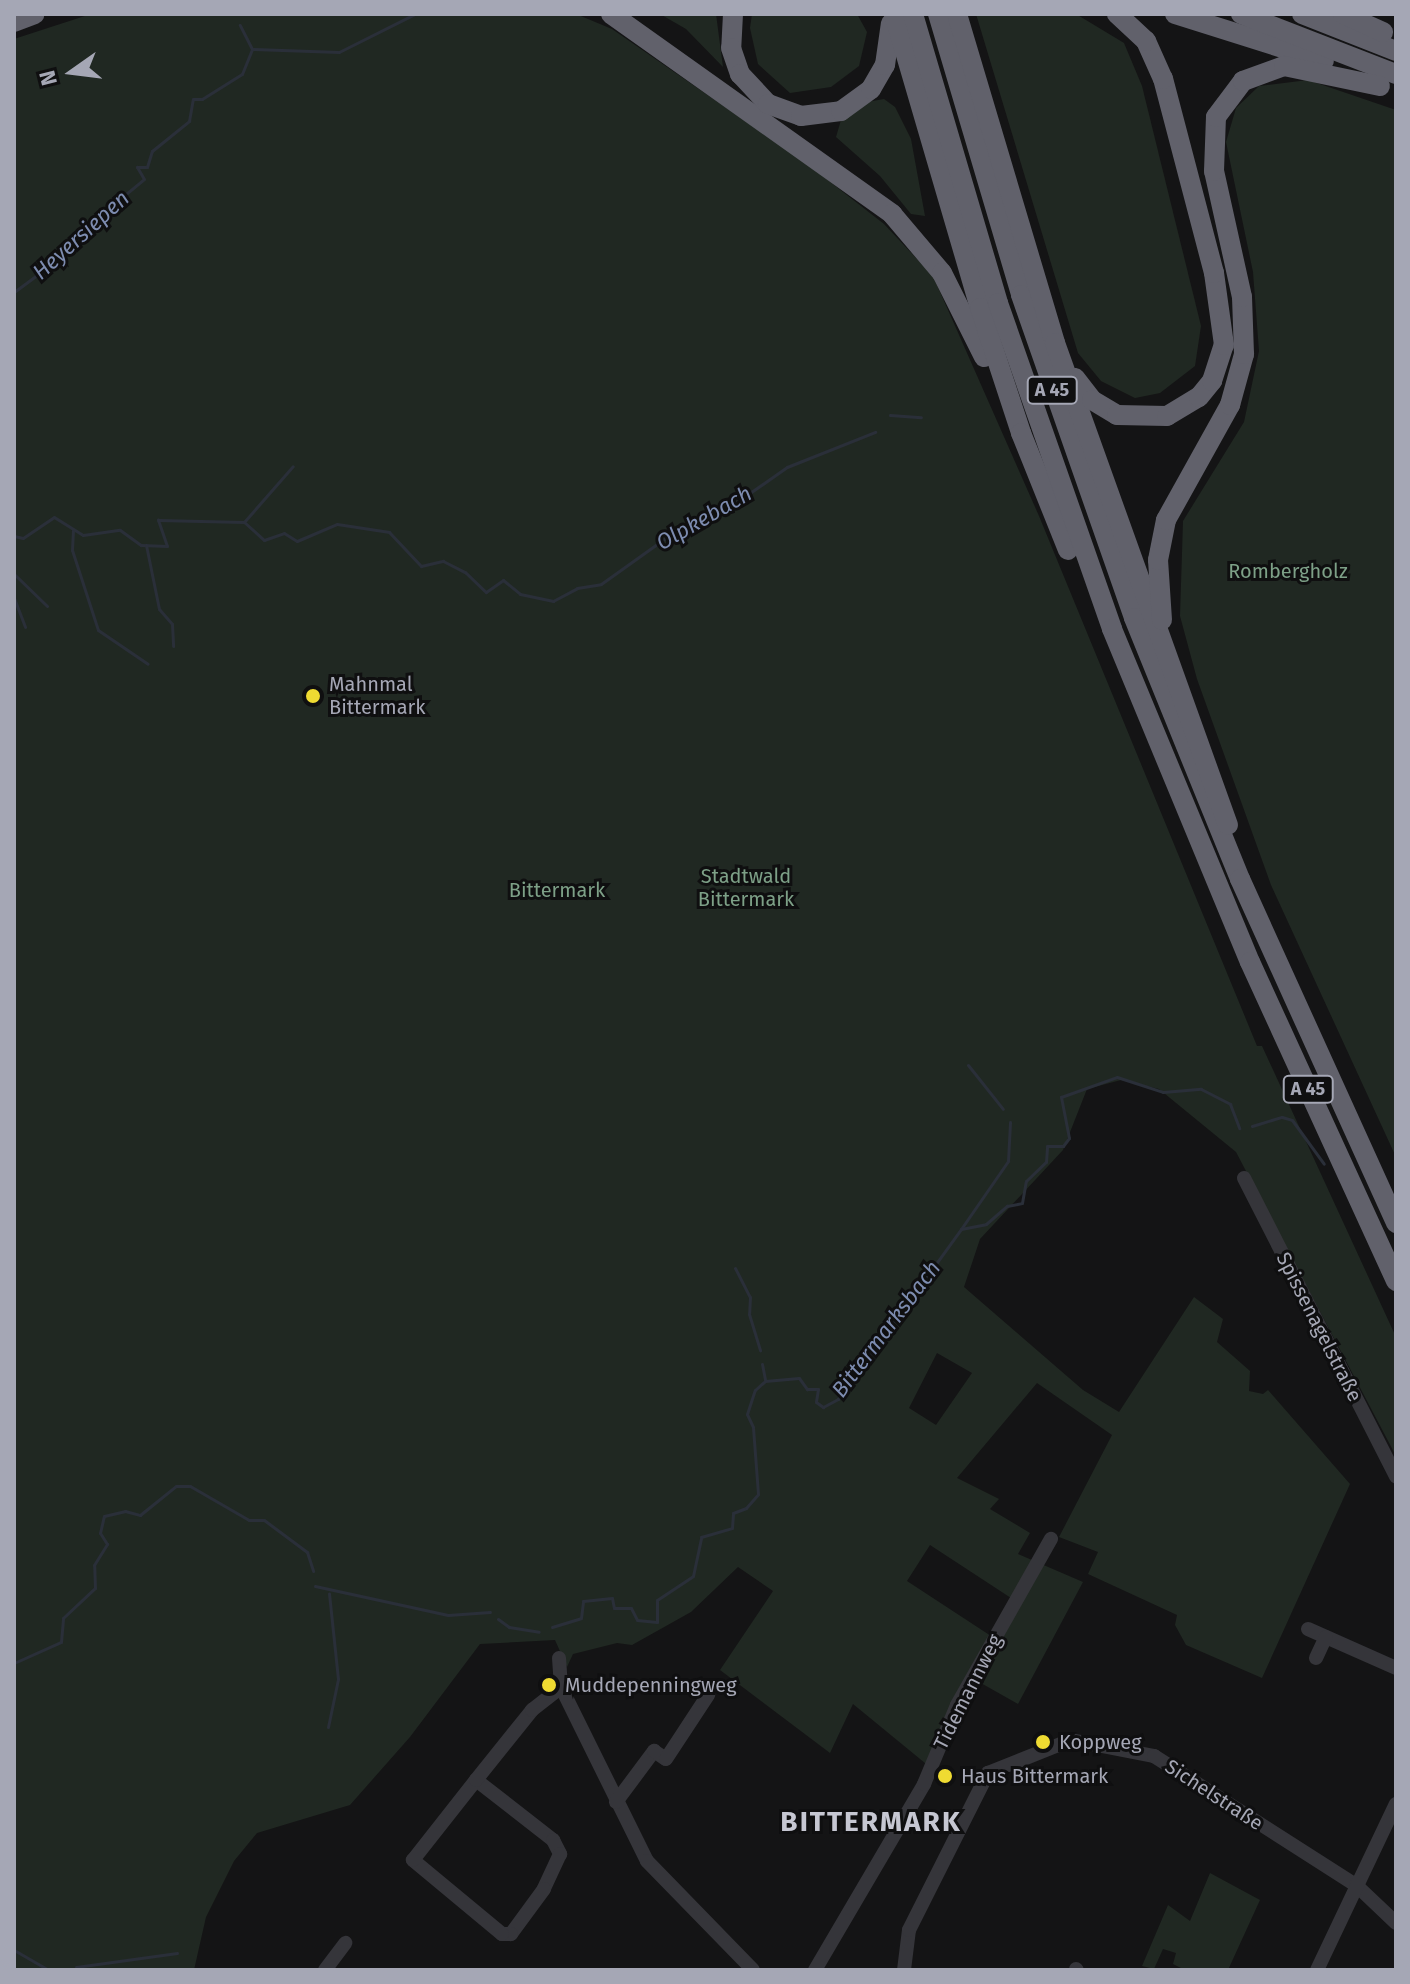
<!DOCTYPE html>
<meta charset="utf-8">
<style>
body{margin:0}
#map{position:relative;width:1410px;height:1984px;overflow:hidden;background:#141415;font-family:"Fira Sans",sans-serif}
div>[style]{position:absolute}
.green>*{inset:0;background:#202822}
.stream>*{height:3px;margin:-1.5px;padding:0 1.5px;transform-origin:1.5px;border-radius:1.5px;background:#2a2f39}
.minor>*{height:14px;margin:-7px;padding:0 7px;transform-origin:7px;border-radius:7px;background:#35353a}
.highway>*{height:20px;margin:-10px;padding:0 10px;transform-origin:10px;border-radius:10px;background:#61616b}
.dots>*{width:22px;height:22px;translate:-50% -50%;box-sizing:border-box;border:4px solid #0f0f10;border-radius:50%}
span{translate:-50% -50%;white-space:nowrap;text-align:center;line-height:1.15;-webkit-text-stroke:6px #0f0f10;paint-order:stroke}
.shield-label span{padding:2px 6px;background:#0f0f10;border:2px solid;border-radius:6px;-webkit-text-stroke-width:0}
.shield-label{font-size:18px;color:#a5a7b5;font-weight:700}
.park-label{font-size:20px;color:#7da087}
.poi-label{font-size:20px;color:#a5a7b5}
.left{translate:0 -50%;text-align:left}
.street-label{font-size:20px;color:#a5a7b5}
.water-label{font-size:22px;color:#7d8cb0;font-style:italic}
.district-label{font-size:28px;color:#c6c7d2;font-weight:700;letter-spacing:2px}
.frame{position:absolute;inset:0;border:16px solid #a5a7b5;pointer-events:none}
.north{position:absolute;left:32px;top:32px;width:80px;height:80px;-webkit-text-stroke:6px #0f0f10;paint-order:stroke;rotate:256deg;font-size:22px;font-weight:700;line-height:32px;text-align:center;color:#a5a7b5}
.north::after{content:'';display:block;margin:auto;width:28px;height:36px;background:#a5a7b5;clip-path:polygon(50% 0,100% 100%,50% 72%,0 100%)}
</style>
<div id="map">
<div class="green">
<div style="clip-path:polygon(evenodd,91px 14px,576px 14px,612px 29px,806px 163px,884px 224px,933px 276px,1039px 516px,1257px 1046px,1262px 1046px,1396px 1337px,1396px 1456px,1236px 1152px,1159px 1089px,1121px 1080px,1087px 1089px,1063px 1150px,980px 1239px,964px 1287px,1083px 1390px,1119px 1412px,1194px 1297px,1223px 1319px,1217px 1342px,1250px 1371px,1249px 1391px,1263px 1394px,1268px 1390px,1350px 1484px,1262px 1678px,1186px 1645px,1175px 1625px,1177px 1615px,1088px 1574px,1098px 1552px,1059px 1537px,1112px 1435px,1037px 1383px,957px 1478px,999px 1499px,990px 1509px,1030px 1533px,1018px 1554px,1083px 1582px,1018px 1704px,972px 1678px,931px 1768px,853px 1704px,830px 1753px,720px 1670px,773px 1591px,738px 1567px,691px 1612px,632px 1645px,617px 1643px,573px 1654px,567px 1667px,555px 1640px,480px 1644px,410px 1737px,350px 1805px,257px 1833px,234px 1861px,206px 1917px,194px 1970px,14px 1970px,14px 39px,91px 14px,937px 1353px,972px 1373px,936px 1425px,909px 1408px,937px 1353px,91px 14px,930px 1545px,1011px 1598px,991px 1636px,907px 1581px,930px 1545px)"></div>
<div style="clip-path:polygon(660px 14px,716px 14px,723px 67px,686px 29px)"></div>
<div style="clip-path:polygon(752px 14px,857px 14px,867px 32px,859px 66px,831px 87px,790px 93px,758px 64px,750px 28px)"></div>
<div style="clip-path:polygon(976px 14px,1076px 14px,1124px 43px,1142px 86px,1201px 326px,1195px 366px,1160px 393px,1135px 398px,1101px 381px,1078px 353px)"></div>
<div style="clip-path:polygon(1308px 80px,1396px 110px,1396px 1157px,1271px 885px,1197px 679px,1180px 616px,1183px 521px,1244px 422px,1259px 351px,1253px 272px,1226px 142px,1236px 108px,1259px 86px)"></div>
<div style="clip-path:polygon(884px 99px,895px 107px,911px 139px,925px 216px,911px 214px,880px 176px,836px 137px,841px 120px,867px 102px)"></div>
<div style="clip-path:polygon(1210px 1873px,1260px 1900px,1228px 1970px,1185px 1970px,1173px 1964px,1176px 1953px,1163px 1949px,1154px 1969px,1142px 1966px,1168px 1905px,1190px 1921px)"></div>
</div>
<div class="stream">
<div style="left:252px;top:49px;width:87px;rotate:2deg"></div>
<div style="left:339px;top:52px;width:85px;rotate:-26.6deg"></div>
<div style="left:14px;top:292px;width:67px;rotate:-36.5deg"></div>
<div style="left:68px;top:252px;width:11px;rotate:-80deg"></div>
<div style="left:70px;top:241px;width:17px;rotate:-24deg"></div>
<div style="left:86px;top:234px;width:13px;rotate:-63deg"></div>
<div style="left:92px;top:222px;width:67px;rotate:-39.6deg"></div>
<div style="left:144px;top:179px;width:14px;rotate:-120deg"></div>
<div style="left:137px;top:167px;width:10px"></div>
<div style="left:147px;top:167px;width:17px;rotate:-73deg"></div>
<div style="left:152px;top:151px;width:48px;rotate:-39deg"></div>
<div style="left:189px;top:121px;width:22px;rotate:-80deg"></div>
<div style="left:193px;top:99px;width:9px"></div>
<div style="left:202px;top:99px;width:47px;rotate:-32deg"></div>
<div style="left:242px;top:74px;width:27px;rotate:-68deg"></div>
<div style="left:252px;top:49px;width:27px;rotate:-117deg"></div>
<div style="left:890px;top:415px;width:31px;rotate:4deg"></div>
<div style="left:244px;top:522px;width:74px;rotate:-48.8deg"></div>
<div style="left:73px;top:530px;width:20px;rotate:93deg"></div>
<div style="left:72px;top:550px;width:84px;rotate:72deg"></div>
<div style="left:98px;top:630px;width:60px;rotate:34.2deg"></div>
<div style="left:14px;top:536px;width:9px;rotate:13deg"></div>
<div style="left:23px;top:538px;width:37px;rotate:-34deg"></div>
<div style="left:54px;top:517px;width:34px;rotate:32deg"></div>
<div style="left:83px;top:535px;width:37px;rotate:-8deg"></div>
<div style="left:120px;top:530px;width:26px;rotate:36deg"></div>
<div style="left:141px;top:545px;width:26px;rotate:2deg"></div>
<div style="left:167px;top:546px;width:28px;rotate:-109deg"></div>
<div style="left:158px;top:520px;width:86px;rotate:1.3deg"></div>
<div style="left:244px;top:522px;width:27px;rotate:42deg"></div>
<div style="left:264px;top:540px;width:21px;rotate:-19deg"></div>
<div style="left:284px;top:533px;width:15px;rotate:32deg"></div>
<div style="left:297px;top:541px;width:43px;rotate:-23deg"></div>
<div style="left:337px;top:524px;width:53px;rotate:8.7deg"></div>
<div style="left:389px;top:532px;width:47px;rotate:46.7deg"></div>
<div style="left:421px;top:566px;width:23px;rotate:-13deg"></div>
<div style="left:443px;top:561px;width:25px;rotate:27deg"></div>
<div style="left:465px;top:572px;width:29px;rotate:44deg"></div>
<div style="left:486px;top:592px;width:21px;rotate:-35deg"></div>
<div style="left:503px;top:580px;width:22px;rotate:39deg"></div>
<div style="left:520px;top:594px;width:34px;rotate:12deg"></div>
<div style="left:553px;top:601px;width:27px;rotate:-28deg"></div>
<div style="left:577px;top:588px;width:24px;rotate:-9deg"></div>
<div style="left:601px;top:584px;width:86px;rotate:-35.5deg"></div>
<div style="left:671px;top:534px;width:70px;rotate:-25.5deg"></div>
<div style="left:734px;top:504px;width:65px;rotate:-34.9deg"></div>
<div style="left:787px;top:467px;width:95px;rotate:-21.7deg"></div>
<div style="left:146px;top:545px;width:65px;rotate:78.5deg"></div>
<div style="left:159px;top:609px;width:20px;rotate:49deg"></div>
<div style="left:172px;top:624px;width:22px;rotate:87deg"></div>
<div style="left:14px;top:574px;width:46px;rotate:44.1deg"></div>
<div style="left:14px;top:598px;width:31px;rotate:69deg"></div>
<div style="left:968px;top:1065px;width:56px;rotate:51.5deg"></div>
<div style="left:1252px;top:1126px;width:31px;rotate:-17deg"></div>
<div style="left:1282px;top:1117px;width:10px;rotate:17deg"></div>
<div style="left:1292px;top:1120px;width:54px;rotate:54deg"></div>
<div style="left:961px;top:1229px;width:83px;rotate:-55.3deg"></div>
<div style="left:1008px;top:1161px;width:39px;rotate:-87deg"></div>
<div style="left:735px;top:1268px;width:33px;rotate:63deg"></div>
<div style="left:750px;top:1297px;width:17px;rotate:93deg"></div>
<div style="left:749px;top:1314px;width:38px;rotate:73deg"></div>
<div style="left:762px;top:1364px;width:16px;rotate:79deg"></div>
<div style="left:315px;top:1586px;width:136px;rotate:12.3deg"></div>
<div style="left:448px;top:1615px;width:42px;rotate:-4.1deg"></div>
<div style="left:498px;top:1619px;width:14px;rotate:36deg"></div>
<div style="left:509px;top:1627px;width:30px;rotate:9deg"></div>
<div style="left:552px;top:1627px;width:30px;rotate:-17deg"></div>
<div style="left:581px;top:1618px;width:17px;rotate:-83deg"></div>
<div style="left:583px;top:1601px;width:29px;rotate:-6deg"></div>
<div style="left:612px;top:1598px;width:10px;rotate:79deg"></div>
<div style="left:614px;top:1608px;width:17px"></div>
<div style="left:631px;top:1608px;width:13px;rotate:63deg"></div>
<div style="left:637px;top:1620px;width:20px;rotate:6deg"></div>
<div style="left:657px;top:1622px;width:22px;rotate:-90deg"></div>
<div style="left:657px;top:1600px;width:43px;rotate:-33.7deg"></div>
<div style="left:693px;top:1576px;width:40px;rotate:-78deg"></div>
<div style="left:701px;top:1537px;width:32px;rotate:-16deg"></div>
<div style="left:732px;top:1528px;width:15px;rotate:-86deg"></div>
<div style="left:733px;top:1513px;width:14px;rotate:-21deg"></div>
<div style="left:746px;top:1508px;width:18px;rotate:-49deg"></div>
<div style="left:758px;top:1494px;width:67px;rotate:-94.3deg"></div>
<div style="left:753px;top:1427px;width:14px;rotate:-115deg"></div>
<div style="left:747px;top:1414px;width:25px;rotate:-72deg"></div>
<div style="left:755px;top:1390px;width:13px;rotate:-42deg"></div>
<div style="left:765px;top:1381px;width:34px;rotate:-5deg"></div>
<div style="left:799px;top:1378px;width:14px;rotate:54deg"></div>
<div style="left:807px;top:1389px;width:11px"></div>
<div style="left:818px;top:1389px;width:13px;rotate:99deg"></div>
<div style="left:816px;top:1402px;width:9px;rotate:36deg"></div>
<div style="left:823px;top:1407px;width:17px;rotate:-28deg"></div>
<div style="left:838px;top:1399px;width:210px;rotate:-54.1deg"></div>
<div style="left:961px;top:1229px;width:25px;rotate:-11deg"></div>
<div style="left:986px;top:1224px;width:28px;rotate:-41deg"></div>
<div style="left:1007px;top:1206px;width:15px;rotate:-11deg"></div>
<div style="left:1022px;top:1203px;width:22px;rotate:-80deg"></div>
<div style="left:1026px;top:1181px;width:28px;rotate:-44deg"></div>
<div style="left:1046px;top:1162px;width:16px;rotate:-86deg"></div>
<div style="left:1047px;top:1146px;width:16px"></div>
<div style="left:1063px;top:1146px;width:10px;rotate:-53deg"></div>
<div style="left:1069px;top:1138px;width:42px;rotate:-101deg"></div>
<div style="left:1061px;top:1097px;width:59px;rotate:-19.7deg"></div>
<div style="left:1117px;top:1077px;width:48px;rotate:18.1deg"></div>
<div style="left:1163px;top:1092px;width:38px;rotate:-5deg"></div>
<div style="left:1201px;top:1089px;width:33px;rotate:27deg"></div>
<div style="left:1230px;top:1104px;width:26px;rotate:69deg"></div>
<div style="left:14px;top:1663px;width:51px;rotate:-24.1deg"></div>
<div style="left:61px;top:1642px;width:24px;rotate:-85deg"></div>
<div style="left:63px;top:1618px;width:44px;rotate:-43.2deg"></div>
<div style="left:95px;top:1588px;width:23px;rotate:-92deg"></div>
<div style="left:94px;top:1565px;width:25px;rotate:-58deg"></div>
<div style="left:107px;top:1544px;width:13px;rotate:-122deg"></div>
<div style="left:100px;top:1533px;width:17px;rotate:-77deg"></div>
<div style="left:104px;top:1516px;width:22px;rotate:-13deg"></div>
<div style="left:125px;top:1511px;width:16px;rotate:15deg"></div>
<div style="left:140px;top:1515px;width:46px;rotate:-38.9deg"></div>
<div style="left:176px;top:1486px;width:14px"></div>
<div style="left:190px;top:1486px;width:68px;rotate:30deg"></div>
<div style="left:249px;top:1520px;width:15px"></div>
<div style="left:264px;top:1520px;width:54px;rotate:36.7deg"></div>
<div style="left:307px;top:1552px;width:20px;rotate:72deg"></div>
<div style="left:328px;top:1727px;width:49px;rotate:-78.2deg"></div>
<div style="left:338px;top:1679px;width:86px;rotate:-96deg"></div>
<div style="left:14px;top:1950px;width:38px;rotate:30deg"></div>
<div style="left:47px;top:1969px;width:18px;rotate:3deg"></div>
<div style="left:76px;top:1967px;width:102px;rotate:-7.9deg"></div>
</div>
<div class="minor">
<div style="left:1244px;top:1178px;width:335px;rotate:63deg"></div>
<div style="left:1308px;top:1629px;width:96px;rotate:23.9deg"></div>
<div style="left:559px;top:1658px;width:29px;rotate:86deg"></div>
<div style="left:561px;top:1687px;width:194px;rotate:63.7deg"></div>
<div style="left:647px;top:1861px;width:152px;rotate:45.8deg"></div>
<div style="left:1316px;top:1658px;width:23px;rotate:-65deg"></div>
<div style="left:476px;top:1780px;width:98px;rotate:37.9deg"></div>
<div style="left:553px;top:1840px;width:16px;rotate:63deg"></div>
<div style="left:560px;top:1854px;width:38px;rotate:115deg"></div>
<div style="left:544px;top:1889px;width:56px;rotate:126.3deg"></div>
<div style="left:511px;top:1934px;width:9px;rotate:180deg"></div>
<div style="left:502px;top:1934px;width:116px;rotate:-140.3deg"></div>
<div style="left:413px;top:1860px;width:102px;rotate:-51.8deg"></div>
<div style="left:476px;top:1780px;width:90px;rotate:-51.3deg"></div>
<div style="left:532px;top:1710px;width:37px;rotate:-38deg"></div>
<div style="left:616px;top:1802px;width:64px;rotate:-53.3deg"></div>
<div style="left:654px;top:1751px;width:14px;rotate:34deg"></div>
<div style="left:666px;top:1759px;width:77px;rotate:-56.7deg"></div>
<div style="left:1076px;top:1969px;width:1px;rotate:45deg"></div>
<div style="left:325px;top:1970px;width:34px;rotate:-53deg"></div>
<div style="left:815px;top:1970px;width:216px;rotate:-59.6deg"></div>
<div style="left:924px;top:1784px;width:86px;rotate:-67.3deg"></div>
<div style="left:957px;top:1705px;width:191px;rotate:-60.5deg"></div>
<div style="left:904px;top:1970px;width:40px;rotate:-82.9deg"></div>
<div style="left:909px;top:1930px;width:176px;rotate:-63.3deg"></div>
<div style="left:988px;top:1773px;width:89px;rotate:-21.7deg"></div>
<div style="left:1071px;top:1740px;width:85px;rotate:10.9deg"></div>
<div style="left:1154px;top:1756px;width:240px;rotate:32.6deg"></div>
<div style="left:1356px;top:1885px;width:55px;rotate:43.5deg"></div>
<div style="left:1317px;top:1970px;width:184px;rotate:-64.6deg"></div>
</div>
<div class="highway">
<div style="left:611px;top:14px;width:345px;rotate:35.4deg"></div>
<div style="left:892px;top:214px;width:77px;rotate:49.7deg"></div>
<div style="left:942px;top:273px;width:94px;rotate:63.4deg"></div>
<div style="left:733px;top:14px;width:34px;rotate:93deg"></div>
<div style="left:731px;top:48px;width:28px;rotate:71deg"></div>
<div style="left:740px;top:74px;width:41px;rotate:47deg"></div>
<div style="left:768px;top:104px;width:35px;rotate:20deg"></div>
<div style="left:801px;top:116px;width:40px;rotate:-7.1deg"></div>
<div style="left:841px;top:111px;width:37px;rotate:-36deg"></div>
<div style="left:871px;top:89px;width:28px;rotate:-60deg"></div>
<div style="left:885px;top:65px;width:42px;rotate:-81.9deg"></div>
<div style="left:894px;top:14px;width:306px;rotate:73.7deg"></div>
<div style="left:980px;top:308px;width:132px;rotate:71.8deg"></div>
<div style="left:1021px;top:433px;width:126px;rotate:68.1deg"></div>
<div style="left:913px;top:14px;width:301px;rotate:73.6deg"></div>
<div style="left:998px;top:303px;width:345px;rotate:70.7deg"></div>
<div style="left:1112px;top:629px;width:360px;rotate:67.5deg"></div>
<div style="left:1250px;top:962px;width:351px;rotate:65.4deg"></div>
<div style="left:938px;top:14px;width:293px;rotate:73.5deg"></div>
<div style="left:1021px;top:295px;width:342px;rotate:70.7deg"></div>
<div style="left:1134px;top:618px;width:282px;rotate:67.9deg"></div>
<div style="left:1240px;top:879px;width:378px;rotate:65.6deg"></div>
<div style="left:957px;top:14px;width:343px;rotate:73.4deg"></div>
<div style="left:1055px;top:343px;width:512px;rotate:70.26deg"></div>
<div style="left:1175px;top:14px;width:156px;rotate:17.5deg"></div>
<div style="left:1241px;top:14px;width:166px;rotate:21.2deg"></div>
<div style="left:1302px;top:14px;width:101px;rotate:21.5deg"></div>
<div style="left:1343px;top:14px;width:44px;rotate:24.2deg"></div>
<div style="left:14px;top:22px;width:22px;rotate:-21deg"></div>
<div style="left:1075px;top:378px;width:28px;rotate:52deg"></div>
<div style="left:1092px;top:400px;width:29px;rotate:31deg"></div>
<div style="left:1117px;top:415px;width:50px;rotate:1.1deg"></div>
<div style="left:1167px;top:416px;width:37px;rotate:-31deg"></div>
<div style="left:1199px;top:397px;width:21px;rotate:-51deg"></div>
<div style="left:1212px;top:381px;width:38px;rotate:-72deg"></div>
<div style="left:1224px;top:345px;width:73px;rotate:-97.9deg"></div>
<div style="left:1214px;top:273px;width:201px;rotate:-104.7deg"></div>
<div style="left:1163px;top:79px;width:42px;rotate:-114.1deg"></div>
<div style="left:1146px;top:41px;width:40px;rotate:-137deg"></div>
<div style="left:1162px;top:620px;width:60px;rotate:-93.8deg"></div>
<div style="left:1158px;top:560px;width:41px;rotate:-78.7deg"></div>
<div style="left:1166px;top:520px;width:132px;rotate:-60.9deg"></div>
<div style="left:1230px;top:405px;width:53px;rotate:-74.6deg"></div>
<div style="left:1244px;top:354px;width:57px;rotate:-92deg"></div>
<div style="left:1242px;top:297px;width:129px;rotate:-102.5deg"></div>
<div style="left:1214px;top:171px;width:54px;rotate:-87.9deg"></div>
<div style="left:1216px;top:117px;width:45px;rotate:-53.1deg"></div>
<div style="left:1243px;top:81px;width:44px;rotate:-20.1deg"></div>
<div style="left:1284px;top:66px;width:98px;rotate:11.8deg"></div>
</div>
<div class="dots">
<div style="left:313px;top:696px;background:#efdb32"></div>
<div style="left:549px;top:1685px;background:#efdb32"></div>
<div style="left:1043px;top:1742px;background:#efdb32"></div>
<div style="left:945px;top:1776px;background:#efdb32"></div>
</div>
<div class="shield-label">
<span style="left:1052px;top:390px">A 45</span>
<span style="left:1308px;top:1089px">A 45</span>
</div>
<div class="park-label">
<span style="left:1288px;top:571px">Rombergholz</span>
<span style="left:746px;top:888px">Stadtwald<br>Bittermark</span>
<span style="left:557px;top:890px">Bittermark</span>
</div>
<div class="poi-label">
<span class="left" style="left:329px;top:696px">Mahnmal<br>Bittermark</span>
<span class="left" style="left:565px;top:1685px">Muddepenningweg</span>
<span class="left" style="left:1059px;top:1742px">Koppweg</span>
<span class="left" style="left:961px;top:1776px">Haus Bittermark</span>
</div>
<div class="street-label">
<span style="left:1319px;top:1327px;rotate:63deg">Spissenagelstraße</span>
<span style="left:968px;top:1692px;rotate:-63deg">Tidemannweg</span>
<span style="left:1214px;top:1795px;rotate:33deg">Sichelstraße</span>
</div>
<div class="water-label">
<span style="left:81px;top:235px;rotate:-42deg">Heyersiepen</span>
<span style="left:704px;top:518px;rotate:-30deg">Olpkebach</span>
<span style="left:886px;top:1329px;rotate:-53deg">Bittermarksbach</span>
</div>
<div class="district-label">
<span style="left:871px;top:1822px">BITTERMARK</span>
</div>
<div class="frame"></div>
<div class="north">N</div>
</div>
